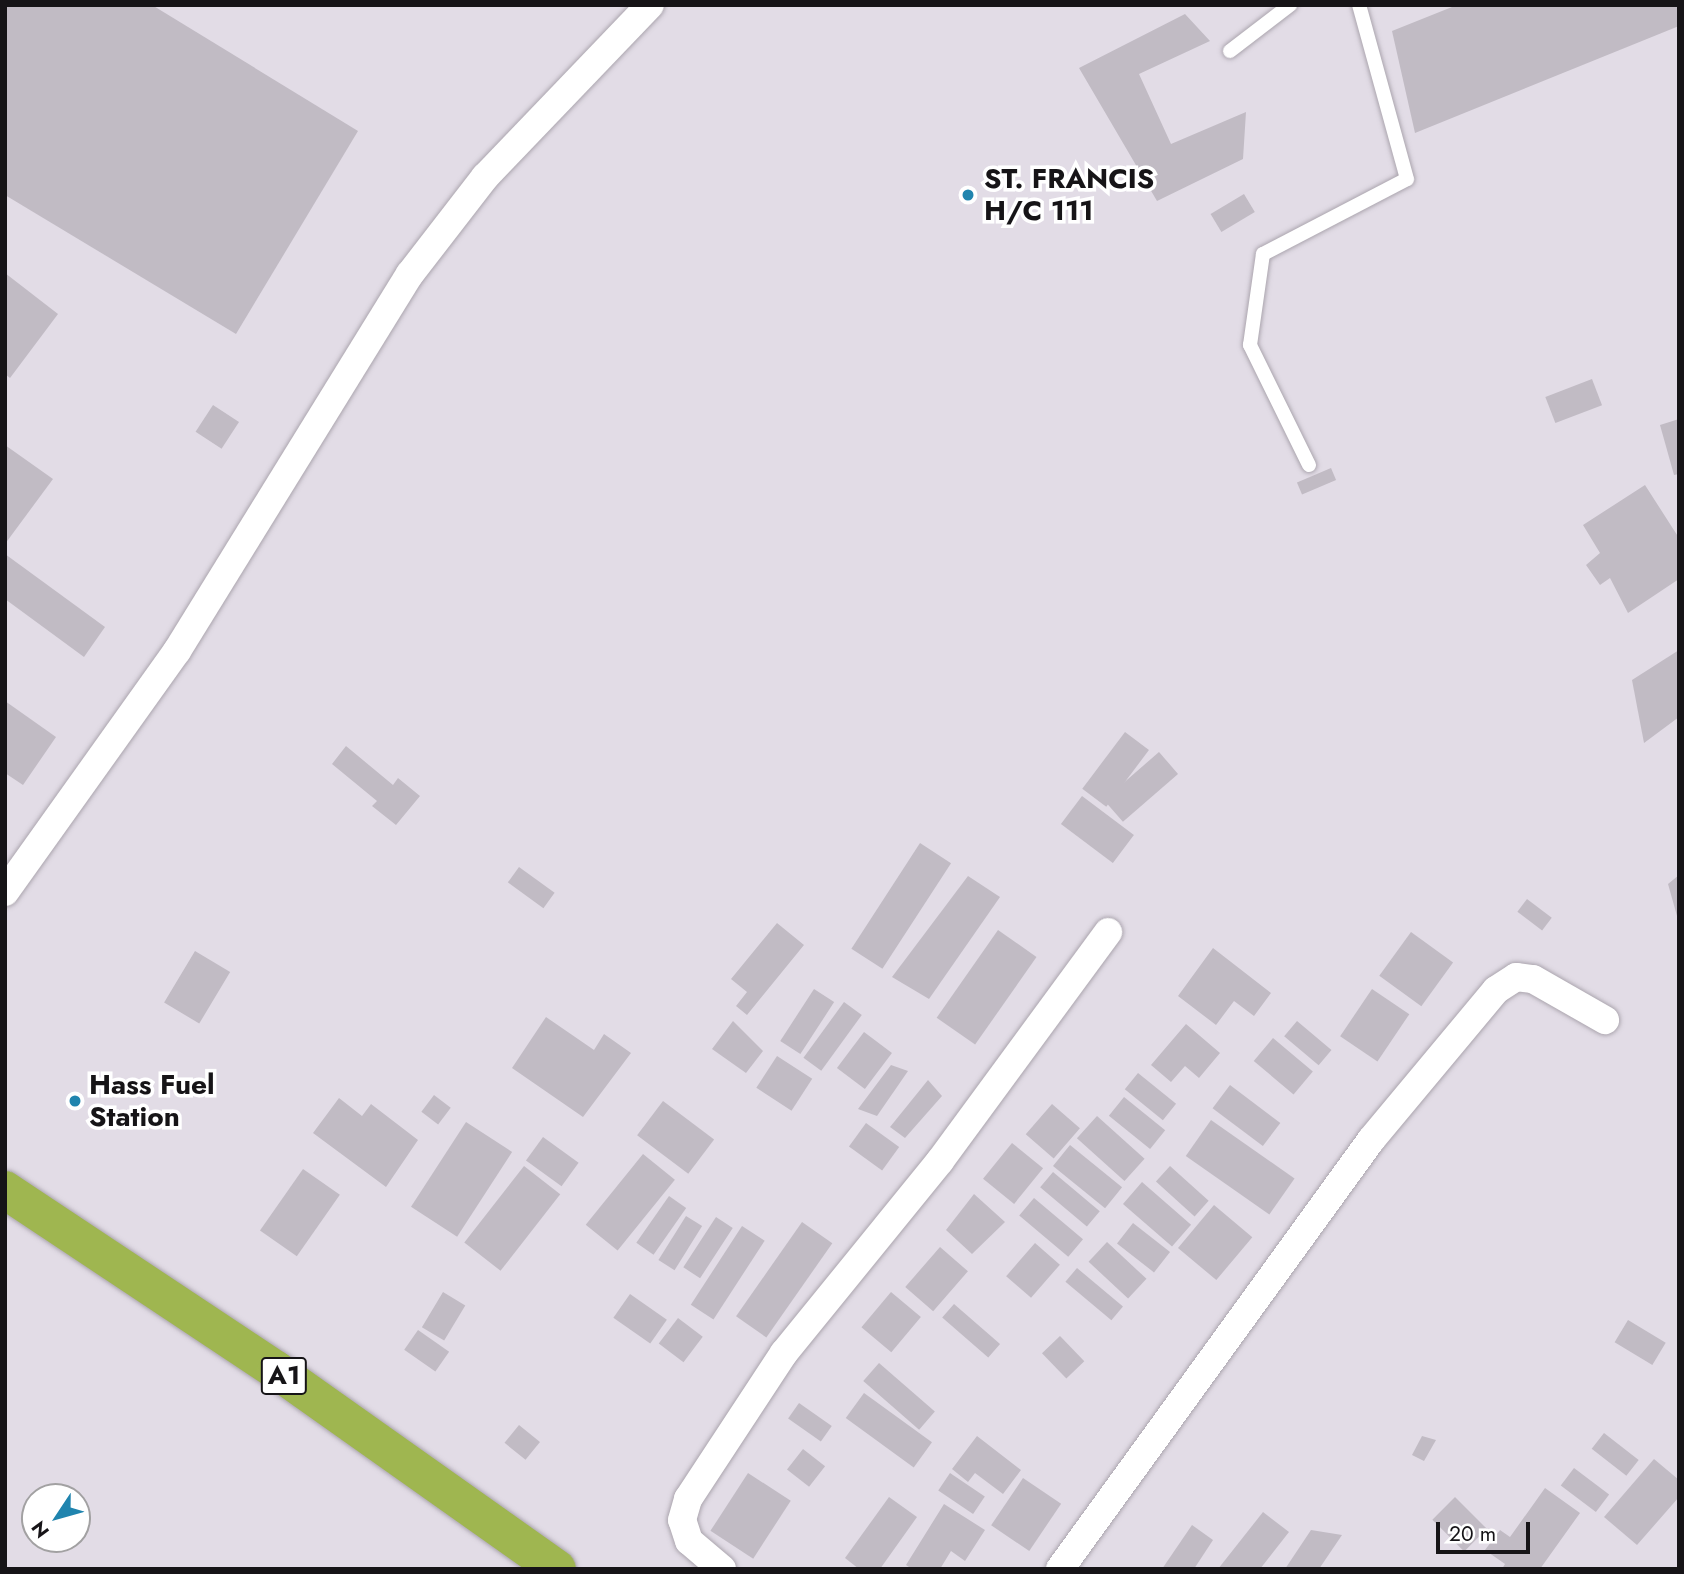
<!DOCTYPE html>
<style>
body{margin:0}
#map{position:relative;width:1684px;height:1574px;overflow:hidden;background:#e2dce6;font-family:Jost,sans-serif}
div>[style]{position:absolute}
.building>*{inset:0;background:#c1bbc4;transform-origin:0 0}
.roads{filter:drop-shadow(0 0 2px #aba5ae) drop-shadow(0 0 2px #aba5ae)}
.service>*{height:14px;margin:-7px;padding:0 7px;transform-origin:7px;border-radius:7px;background:#fff}
.minor>*{height:28px;margin:-14px;padding:0 14px;transform-origin:14px;border-radius:14px;background:#fff}
.trunk>*{height:38px;margin:-19px;padding:0 19px;transform-origin:19px;border-radius:19px;background:#9fb650}
.dots>*{width:19px;height:19px;translate:-50% -50%;box-sizing:border-box;border:4px solid #fff;border-radius:50%}
span{translate:-50% -50%;white-space:nowrap;text-align:center;line-height:1.15;-webkit-text-stroke:7px #fff;paint-order:stroke}
.shield-label span{padding:2px 5px;background:#fff;border:2px solid;border-radius:5px;-webkit-text-stroke-width:0}
.shield-label{font-size:26px;color:#161417;font-weight:700}
.poi-label{font-size:28px;color:#161417;font-weight:700}
.left{translate:0 -50%;text-align:left}
.frame{position:absolute;inset:0;border:7px solid #161417;pointer-events:none}
.north{position:absolute;left:21px;top:1483px;width:70px;height:70px;box-sizing:border-box;background:#fff;border:2px solid #a2a1a2;border-radius:50%;rotate:234deg;font-size:19px;font-weight:700;line-height:28px;text-align:center;color:#161417}
.north::after{content:'';display:block;margin:auto;width:24px;height:32px;background:#2084ae;clip-path:polygon(50% 0,100% 100%,50% 72%,0 100%)}
.scale{position:absolute;left:1436px;top:1522px;width:94px;height:32px;box-sizing:border-box;border:4px solid #161417;border-top:0;padding-left:9px;font-size:21px;line-height:24px;white-space:nowrap;color:#161417;-webkit-text-stroke:5px #fff;paint-order:stroke}
</style>
<div id="map">
<div class="building">
<div style="clip-path:polygon(5px 5px,152px 5px,358px 131px,236px 334px,5px 195px)"></div>
<div style="clip-path:polygon(1457px 5px,1679px 5px,1679px 26px,1415px 133px,1392px 31px)"></div>
<div style="clip-path:polygon(1185px 14px,1210px 41px,1139px 74px,1171px 144px,1246px 112px,1243px 159px,1157px 201px,1079px 68px)"></div>
<div style="left:1244px;top:194px;width:21px;height:39px;rotate:59deg"></div>
<div style="clip-path:polygon(5px 273px,58px 314px,10px 378px,5px 374px)"></div>
<div style="left:1592px;top:379px;width:28px;height:50px;rotate:69deg"></div>
<div style="left:213px;top:405px;width:31px;height:32px;rotate:33deg"></div>
<div style="clip-path:polygon(1679px 419px,1679px 474px,1674px 475px,1660px 425px)"></div>
<div style="clip-path:polygon(5px 445px,53px 479px,5px 544px)"></div>
<div style="left:1331px;top:468px;width:13px;height:37px;rotate:67deg"></div>
<div style="clip-path:polygon(1645px 485px,1679px 538px,1679px 579px,1628px 613px,1610px 578px,1600px 585px,1586px 565px,1600px 553px,1583px 525px)"></div>
<div style="clip-path:polygon(5px 554px,105px 627px,84px 657px,5px 599px)"></div>
<div style="clip-path:polygon(1679px 650px,1679px 717px,1644px 743px,1632px 680px)"></div>
<div style="clip-path:polygon(5px 701px,56px 737px,23px 785px,5px 773px)"></div>
<div style="left:1125px;top:732px;width:30px;height:71px;rotate:37deg"></div>
<div style="clip-path:polygon(346px 746px,393px 785px,398px 778px,420px 796px,396px 825px,372px 806px,377px 801px,332px 764px)"></div>
<div style="left:1159px;top:752px;width:29px;height:73px;rotate:49deg"></div>
<div style="left:1082px;top:796px;width:65px;height:35px;rotate:37deg"></div>
<div style="left:920px;top:843px;width:37px;height:126px;rotate:33deg"></div>
<div style="left:519px;top:867px;width:44px;height:19px;rotate:36deg"></div>
<div style="clip-path:polygon(1679px 875px,1679px 923px,1668px 884px)"></div>
<div style="clip-path:polygon(968px 876px,1000px 897px,929px 999px,892px 977px)"></div>
<div style="left:1527px;top:899px;width:31px;height:16px;rotate:37deg"></div>
<div style="clip-path:polygon(777px 923px,804px 945px,747px 1015px,736px 1006px,747px 992px,731px 979px)"></div>
<div style="left:998px;top:930px;width:47px;height:107px;rotate:35deg"></div>
<div style="left:1411px;top:932px;width:52px;height:54px;rotate:36deg"></div>
<div style="clip-path:polygon(1213px 948px,1271px 993px,1254px 1016px,1234px 1001px,1216px 1025px,1178px 996px)"></div>
<div style="left:195px;top:951px;width:41px;height:60px;rotate:31deg"></div>
<div style="left:814px;top:989px;width:24px;height:62px;rotate:33deg"></div>
<div style="left:1372px;top:989px;width:45px;height:57px;rotate:34deg"></div>
<div style="left:844px;top:1002px;width:22px;height:69px;rotate:36deg"></div>
<div style="clip-path:polygon(546px 1017px,594px 1050px,604px 1034px,631px 1053px,583px 1117px,512px 1068px)"></div>
<div style="clip-path:polygon(733px 1021px,763px 1051px,746px 1073px,712px 1049px)"></div>
<div style="left:1297px;top:1021px;width:45px;height:20px;rotate:40deg"></div>
<div style="clip-path:polygon(1186px 1024px,1220px 1053px,1199px 1078px,1185px 1066px,1171px 1082px,1151px 1065px)"></div>
<div style="left:864px;top:1032px;width:35px;height:45px;rotate:37deg"></div>
<div style="left:1273px;top:1038px;width:52px;height:30px;rotate:40deg"></div>
<div style="left:777px;top:1056px;width:42px;height:38px;rotate:33deg"></div>
<div style="clip-path:polygon(891px 1065px,908px 1071px,877px 1116px,858px 1109px)"></div>
<div style="left:1138px;top:1073px;width:49px;height:21px;rotate:39deg"></div>
<div style="clip-path:polygon(928px 1080px,942px 1096px,905px 1138px,890px 1127px)"></div>
<div style="left:1230px;top:1085px;width:63px;height:29px;rotate:37deg"></div>
<div style="left:434px;top:1095px;width:21px;height:21px;rotate:37deg"></div>
<div style="left:1124px;top:1097px;width:53px;height:24px;rotate:39deg"></div>
<div style="clip-path:polygon(339px 1098px,362px 1116px,371px 1104px,418px 1140px,386px 1187px,313px 1133px)"></div>
<div style="left:663px;top:1101px;width:64px;height:43px;rotate:37deg"></div>
<div style="left:1052px;top:1104px;width:37px;height:40px;rotate:41deg"></div>
<div style="left:1097px;top:1116px;width:64px;height:30px;rotate:42deg"></div>
<div style="left:1211px;top:1120px;width:102px;height:44px;rotate:35deg"></div>
<div style="left:466px;top:1122px;width:55px;height:101px;rotate:33deg"></div>
<div style="left:866px;top:1123px;width:41px;height:29px;rotate:36deg"></div>
<div style="left:543px;top:1137px;width:44px;height:29px;rotate:36deg"></div>
<div style="left:1012px;top:1143px;width:40px;height:46px;rotate:39deg"></div>
<div style="left:1070px;top:1145px;width:67px;height:27px;rotate:39deg"></div>
<div style="left:643px;top:1154px;width:41px;height:91px;rotate:39deg"></div>
<div style="left:524px;top:1166px;width:46px;height:97px;rotate:38deg"></div>
<div style="left:1170px;top:1166px;width:52px;height:21px;rotate:42deg"></div>
<div style="left:303px;top:1169px;width:45px;height:75px;rotate:35deg"></div>
<div style="left:1053px;top:1172px;width:61px;height:20px;rotate:40deg"></div>
<div style="left:1142px;top:1182px;width:65px;height:29px;rotate:41deg"></div>
<div style="clip-path:polygon(974px 1194px,1005px 1222px,972px 1254px,946px 1230px)"></div>
<div style="left:669px;top:1196px;width:21px;height:57px;rotate:35deg"></div>
<div style="left:1034px;top:1198px;width:64px;height:23px;rotate:40deg"></div>
<div style="left:1214px;top:1205px;width:50px;height:56px;rotate:40deg"></div>
<div style="left:686px;top:1216px;width:19px;height:52px;rotate:32deg"></div>
<div style="left:716px;top:1217px;width:20px;height:60px;rotate:33deg"></div>
<div style="left:802px;top:1222px;width:37px;height:115px;rotate:35deg"></div>
<div style="left:1133px;top:1223px;width:47px;height:26px;rotate:38deg"></div>
<div style="left:742px;top:1226px;width:27px;height:94px;rotate:33deg"></div>
<div style="left:1107px;top:1242px;width:54px;height:27px;rotate:43deg"></div>
<div style="left:1035px;top:1243px;width:33px;height:44px;rotate:41deg"></div>
<div style="left:940px;top:1247px;width:37px;height:53px;rotate:41deg"></div>
<div style="left:1077px;top:1268px;width:60px;height:18px;rotate:40deg"></div>
<div style="left:443px;top:1292px;width:26px;height:41px;rotate:31deg"></div>
<div style="left:891px;top:1292px;width:39px;height:46px;rotate:40deg"></div>
<div style="left:630px;top:1294px;width:45px;height:29px;rotate:35deg"></div>
<div style="left:954px;top:1304px;width:61px;height:18px;rotate:41deg"></div>
<div style="left:678px;top:1318px;width:31px;height:32px;rotate:37deg"></div>
<div style="left:1628px;top:1320px;width:44px;height:26px;rotate:31deg"></div>
<div style="left:418px;top:1330px;width:38px;height:24px;rotate:35deg"></div>
<div style="left:1060px;top:1336px;width:35px;height:25px;rotate:46deg"></div>
<div style="left:879px;top:1363px;width:74px;height:24px;rotate:41deg"></div>
<div style="left:864px;top:1393px;width:84px;height:31px;rotate:36deg"></div>
<div style="left:799px;top:1403px;width:40px;height:19px;rotate:35deg"></div>
<div style="left:519px;top:1425px;width:27px;height:23px;rotate:39deg"></div>
<div style="left:1604px;top:1433px;width:44px;height:20px;rotate:38deg"></div>
<div style="clip-path:polygon(977px 1436px,1021px 1470px,1003px 1494px,975px 1473px,968px 1482px,952px 1469px)"></div>
<div style="clip-path:polygon(1422px 1436px,1436px 1440px,1424px 1461px,1412px 1455px)"></div>
<div style="left:803px;top:1449px;width:28px;height:26px;rotate:38deg"></div>
<div style="clip-path:polygon(1654px 1459px,1679px 1480px,1679px 1497px,1637px 1545px,1604px 1517px)"></div>
<div style="left:1574px;top:1468px;width:44px;height:22px;rotate:37deg"></div>
<div style="left:748px;top:1473px;width:51px;height:69px;rotate:33deg"></div>
<div style="left:950px;top:1473px;width:42px;height:21px;rotate:34deg"></div>
<div style="left:1023px;top:1478px;width:46px;height:57px;rotate:34deg"></div>
<div style="clip-path:polygon(1545px 1488px,1580px 1513px,1540px 1569px,1502px 1569px,1505px 1564px,1485px 1550px,1500px 1530px,1510px 1537px)"></div>
<div style="clip-path:polygon(889px 1497px,917px 1517px,880px 1569px,859px 1569px,845px 1558px)"></div>
<div style="left:1455px;top:1497px;width:45px;height:32px;rotate:45deg"></div>
<div style="clip-path:polygon(944px 1504px,985px 1530px,965px 1561px,951px 1551px,940px 1569px,912px 1569px,906px 1565px)"></div>
<div style="clip-path:polygon(1263px 1512px,1289px 1532px,1260px 1569px,1218px 1569px)"></div>
<div style="clip-path:polygon(1192px 1525px,1213px 1540px,1194px 1569px,1162px 1569px)"></div>
<div style="clip-path:polygon(1311px 1530px,1342px 1535px,1319px 1569px,1285px 1569px)"></div>
</div>
<div class="roads">
<div class="service">
<div style="left:1230px;top:51px;width:76px;rotate:-37.5deg"></div>
<div style="left:1309px;top:465px;width:134px;rotate:-116.2deg"></div>
<div style="left:1250px;top:345px;width:92px;rotate:-81.9deg"></div>
<div style="left:1263px;top:254px;width:162px;rotate:-27.5deg"></div>
<div style="left:1407px;top:179px;width:180px;rotate:-105.4deg"></div>
</div>
<div class="minor">
<div style="left:5px;top:892px;width:296px;rotate:-54.5deg"></div>
<div style="left:177px;top:651px;width:443px;rotate:-58.3deg"></div>
<div style="left:410px;top:274px;width:123px;rotate:-52.3deg"></div>
<div style="left:485px;top:177px;width:238px;rotate:-46.2deg"></div>
<div style="left:722px;top:1569px;width:43px;rotate:-139.7deg"></div>
<div style="left:689px;top:1541px;width:22px;rotate:-108deg"></div>
<div style="left:682px;top:1520px;width:22px;rotate:-74deg"></div>
<div style="left:688px;top:1499px;width:175px;rotate:-56.7deg"></div>
<div style="left:784px;top:1353px;width:247px;rotate:-50.9deg"></div>
<div style="left:940px;top:1161px;width:284px;rotate:-53.7deg"></div>
<div style="left:1060px;top:1569px;width:530px;rotate:-54.06deg"></div>
<div style="left:1371px;top:1140px;width:195px;rotate:-50.2deg"></div>
<div style="left:1496px;top:990px;width:24px;rotate:-33deg"></div>
<div style="left:1516px;top:977px;width:17px;rotate:7deg"></div>
<div style="left:1533px;top:979px;width:83px;rotate:29.7deg"></div>
</div>
<div class="trunk">
<div style="left:5px;top:1190px;width:325px;rotate:33.6deg"></div>
<div style="left:276px;top:1370px;width:344px;rotate:35.3deg"></div>
</div>
</div>
<div class="dots">
<div style="left:968px;top:195px;background:#2084ae"></div>
<div style="left:75px;top:1101px;background:#2084ae"></div>
</div>
<div class="shield-label">
<span style="left:284px;top:1376px">A1</span>
</div>
<div class="poi-label">
<span class="left" style="left:984px;top:195px">ST. FRANCIS<br>H/C 111</span>
<span class="left" style="left:89px;top:1101px">Hass Fuel<br>Station</span>
</div>
<div class="frame"></div>
<div class="north">N</div>
<div class="scale">20 m</div>
</div>
